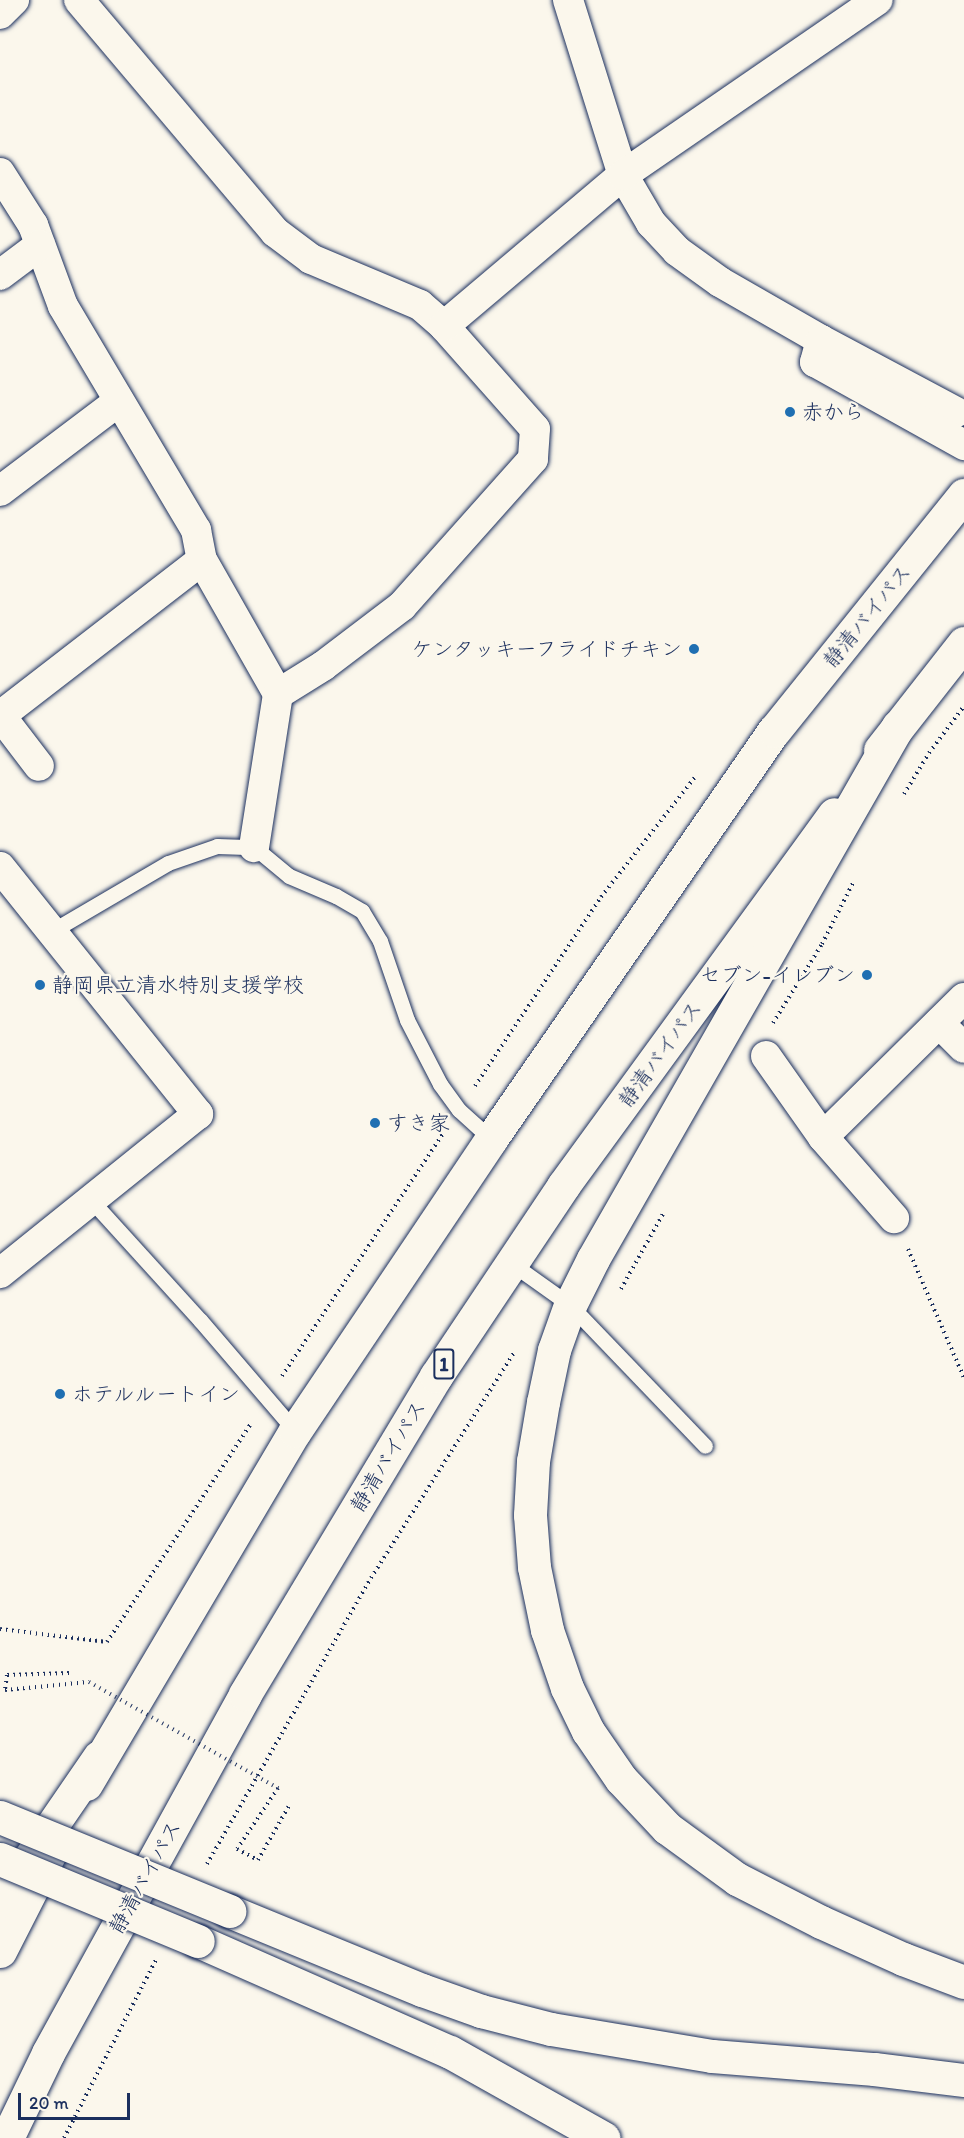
<!DOCTYPE html>
<meta charset="utf-8">
<style>
body{margin:0}
#map{position:relative;width:964px;height:2138px;overflow:hidden;background:#fbf7ec;font-family:Itim,"Klee One",sans-serif}
div>[style]{position:absolute}
.path>*{height:4px;margin-top:-2px;transform-origin:0;background:repeating-linear-gradient(90deg,#1b2f5e 0 1.5px,transparent 0 6px)}
.roads{filter:drop-shadow(0 0 2px #1b2f5e) drop-shadow(0 0 2px #1b2f5e)}
.service>*{height:15px;margin:-7.5px;padding:0 7.5px;transform-origin:7.5px;border-radius:7.5px;background:#fbf7ec}
.minor>*{height:30px;margin:-15px;padding:0 15px;transform-origin:15px;border-radius:15px;background:#fbf7ec}
.trunk>*{height:33px;margin:-16.5px;padding:0 16.5px;transform-origin:16.5px;border-radius:16.5px;background:#fbf7ec}
.motorway>*{height:33px;margin:-16.5px;padding:0 16.5px;transform-origin:16.5px;border-radius:16.5px;background:#fbf7ec}
.path-bridge>*{height:4px;margin-top:-2px;transform-origin:0;background:repeating-linear-gradient(90deg,#1b2f5e 0 1.5px,transparent 0 6px)}
.bridges{filter:drop-shadow(0 0 2px #1b2f5e) drop-shadow(0 0 2px #1b2f5e)}
.motorway-bridge>*{height:33px;margin:-16.5px;padding:0 16.5px;transform-origin:16.5px;border-radius:16.5px;background:#fbf7ec}
.dots>*{width:16px;height:16px;translate:-50% -50%;box-sizing:border-box;border:3px solid #fbf7ec;border-radius:50%}
span{translate:-50% -50%;white-space:nowrap;text-align:center;line-height:1.15;-webkit-text-stroke:4.5px #fbf7ec;paint-order:stroke}
.shield-label span{padding:2px 4px;background:#fbf7ec;border:2px solid;border-radius:4px;-webkit-text-stroke-width:0}
.shield-label{font-size:20px;color:#1b2f5e;font-weight:700}
.poi-label{font-size:21px;color:#1b2f5e}
.left{translate:0 -50%;text-align:left}
.right{translate:-100% -50%;text-align:right}
.street-label{font-size:21px;color:#1b2f5e}
.scale{position:absolute;left:18px;top:2093px;width:112px;height:27px;box-sizing:border-box;border:3px solid #1b2f5e;border-top:0;padding-left:8px;font-size:18px;line-height:21px;white-space:nowrap;color:#1b2f5e;-webkit-text-stroke:4px #fbf7ec;paint-order:stroke}
</style>
<div id="map">
<div class="path">
<div style="left:904px;top:794px;width:48px;rotate:-58.6deg"></div>
<div style="left:929px;top:753px;width:59px;rotate:-53.3deg"></div>
<div style="left:773px;top:1023px;width:93px;rotate:-58.2deg"></div>
<div style="left:822px;top:944px;width:71px;rotate:-63.1deg"></div>
<div style="left:475px;top:1086px;width:227px;rotate:-56.3deg"></div>
<div style="left:601px;top:897px;width:152px;rotate:-51.9deg"></div>
<div style="left:908px;top:1249px;width:141px;rotate:66.5deg"></div>
<div style="left:621px;top:1289px;width:86px;rotate:-60.8deg"></div>
<div style="left:282px;top:1376px;width:293px;rotate:-56.4deg"></div>
<div style="left:0;top:1629px;width:108px;rotate:6.9deg"></div>
<div style="left:107px;top:1642px;width:263px;rotate:-56.6deg"></div>
<div style="left:69px;top:1673px;width:62px;rotate:178.2deg"></div>
<div style="left:7px;top:1675px;width:15px;rotate:98deg"></div>
<div style="left:5px;top:1690px;width:84px;rotate:-5.4deg"></div>
<div style="left:278px;top:1788px;width:73px;rotate:123.9deg"></div>
<div style="left:237px;top:1849px;width:24px;rotate:28deg"></div>
<div style="left:258px;top:1860px;width:64px;rotate:-60.3deg"></div>
<div style="left:207px;top:1864px;width:330px;rotate:-60.2deg"></div>
<div style="left:371px;top:1578px;width:269px;rotate:-57.6deg"></div>
<div style="left:64px;top:2138px;width:200px;rotate:-62.7deg"></div>
</div>
<div class="roads">
<div class="service">
<div style="left:52px;top:931px;width:134px;rotate:-30.4deg"></div>
<div style="left:168px;top:863px;width:52px;rotate:-19.1deg"></div>
<div style="left:217px;top:846px;width:37px;rotate:2deg"></div>
<div style="left:254px;top:847px;width:45px;rotate:39.6deg"></div>
<div style="left:289px;top:876px;width:51px;rotate:23.1deg"></div>
<div style="left:336px;top:896px;width:30px;rotate:30deg"></div>
<div style="left:362px;top:911px;width:35px;rotate:59deg"></div>
<div style="left:380px;top:941px;width:83px;rotate:71.1deg"></div>
<div style="left:407px;top:1020px;width:72px;rotate:62.7deg"></div>
<div style="left:440px;top:1084px;width:32px;rotate:54deg"></div>
<div style="left:459px;top:1110px;width:43px;rotate:42.2deg"></div>
<div style="left:91px;top:1200px;width:162px;rotate:47.8deg"></div>
<div style="left:200px;top:1320px;width:146px;rotate:49.4deg"></div>
<div style="left:511px;top:1263px;width:72px;rotate:35.4deg"></div>
<div style="left:570px;top:1305px;width:195px;rotate:46.2deg"></div>
</div>
<div class="minor">
<div style="left:79px;top:0;width:304px;rotate:49.8deg"></div>
<div style="left:275px;top:232px;width:45px;rotate:36.9deg"></div>
<div style="left:311px;top:259px;width:118px;rotate:22.9deg"></div>
<div style="left:420px;top:305px;width:32px;rotate:41deg"></div>
<div style="left:444px;top:326px;width:137px;rotate:48.5deg"></div>
<div style="left:535px;top:429px;width:30px;rotate:94deg"></div>
<div style="left:533px;top:459px;width:197px;rotate:131.7deg"></div>
<div style="left:402px;top:606px;width:99px;rotate:142.8deg"></div>
<div style="left:323px;top:666px;width:53px;rotate:148.1deg"></div>
<div style="left:568px;top:0;width:183px;rotate:72.6deg"></div>
<div style="left:623px;top:175px;width:56px;rotate:59.7deg"></div>
<div style="left:651px;top:223px;width:38px;rotate:47deg"></div>
<div style="left:677px;top:251px;width:53px;rotate:35.8deg"></div>
<div style="left:720px;top:282px;width:116px;rotate:29.9deg"></div>
<div style="left:821px;top:340px;width:153px;rotate:28.1deg"></div>
<div style="left:0;top:14px;width:20px;rotate:-45deg"></div>
<div style="left:0;top:173px;width:62px;rotate:57.6deg"></div>
<div style="left:33px;top:225px;width:86px;rotate:69.7deg"></div>
<div style="left:63px;top:306px;width:261px;rotate:59.3deg"></div>
<div style="left:196px;top:530px;width:31px;rotate:79deg"></div>
<div style="left:202px;top:560px;width:154px;rotate:60.4deg"></div>
<div style="left:278px;top:694px;width:155px;rotate:98.9deg"></div>
<div style="left:0;top:275px;width:50px;rotate:-36.9deg"></div>
<div style="left:444px;top:326px;width:234px;rotate:-40.2deg"></div>
<div style="left:623px;top:175px;width:309px;rotate:-34.5deg"></div>
<div style="left:821px;top:340px;width:23px;rotate:105deg"></div>
<div style="left:815px;top:362px;width:171px;rotate:29.1deg"></div>
<div style="left:0;top:491px;width:149px;rotate:-37.1deg"></div>
<div style="left:0;top:715px;width:64px;rotate:52.6deg"></div>
<div style="left:0;top:716px;width:255px;rotate:-37.7deg"></div>
<div style="left:0;top:867px;width:317px;rotate:51.3deg"></div>
<div style="left:198px;top:1114px;width:254px;rotate:141.2deg"></div>
<div style="left:939px;top:1023px;width:35px;rotate:45deg"></div>
<div style="left:766px;top:1056px;width:99px;rotate:54.9deg"></div>
<div style="left:823px;top:1137px;width:108px;rotate:48.8deg"></div>
<div style="left:823px;top:1137px;width:198px;rotate:-44.6deg"></div>
</div>
<div class="trunk">
<div style="left:880px;top:750px;width:136px;rotate:-51.9deg"></div>
<div style="left:86px;top:1784px;width:410px;rotate:-59.4deg"></div>
<div style="left:295px;top:1431px;width:352px;rotate:-56.1deg"></div>
<div style="left:491px;top:1139px;width:497px;rotate:-55.3deg"></div>
<div style="left:774px;top:731px;width:303px;rotate:-51.2deg"></div>
<div style="left:0;top:1951px;width:112px;rotate:-63deg"></div>
<div style="left:7px;top:2138px;width:94px;rotate:-64.2deg"></div>
<div style="left:48px;top:2053px;width:409px;rotate:-61.2deg"></div>
<div style="left:245px;top:1694px;width:371px;rotate:-59deg"></div>
<div style="left:436px;top:1376px;width:229px;rotate:-56.2deg"></div>
<div style="left:563px;top:1186px;width:460px;rotate:-53.9deg"></div>
</div>
<div class="motorway">
<div style="left:898px;top:726px;width:614px;rotate:119.78deg"></div>
<div style="left:593px;top:1259px;width:51px;rotate:116.6deg"></div>
<div style="left:570px;top:1305px;width:48px;rotate:109.6deg"></div>
<div style="left:554px;top:1350px;width:53px;rotate:101.9deg"></div>
<div style="left:543px;top:1402px;width:60px;rotate:99.6deg"></div>
<div style="left:533px;top:1461px;width:54px;rotate:93.2deg"></div>
<div style="left:530px;top:1515px;width:52px;rotate:85.6deg"></div>
<div style="left:534px;top:1567px;width:64px;rotate:78.3deg"></div>
<div style="left:547px;top:1630px;width:61px;rotate:71deg"></div>
<div style="left:567px;top:1688px;width:48px;rotate:64deg"></div>
<div style="left:588px;top:1731px;width:58px;rotate:55.5deg"></div>
<div style="left:621px;top:1779px;width:67px;rotate:46.8deg"></div>
<div style="left:667px;top:1828px;width:87px;rotate:36.1deg"></div>
<div style="left:737px;top:1879px;width:94px;rotate:27.1deg"></div>
<div style="left:821px;top:1922px;width:90px;rotate:24.3deg"></div>
<div style="left:903px;top:1959px;width:65px;rotate:20.7deg"></div>
<div style="left:0;top:1901px;width:175px;rotate:-55.5deg"></div>
<div style="left:229px;top:1911px;width:209px;rotate:22.3deg"></div>
<div style="left:422px;top:1990px;width:63px;rotate:19.6deg"></div>
<div style="left:481px;top:2011px;width:72px;rotate:14.4deg"></div>
<div style="left:551px;top:2029px;width:163px;rotate:9.5deg"></div>
<div style="left:712px;top:2056px;width:163px;rotate:4.6deg"></div>
<div style="left:874px;top:2069px;width:91px;rotate:7deg"></div>
<div style="left:198px;top:1941px;width:275px;rotate:23.8deg"></div>
<div style="left:450px;top:2052px;width:176px;rotate:29.3deg"></div>
</div>
</div>
<div class="path-bridge">
<div style="left:89px;top:1682px;width:217px;rotate:29.3deg"></div>
</div>
<div class="bridges">
<div class="motorway-bridge">
<div style="left:0;top:1817px;width:248px;rotate:22.3deg"></div>
<div style="left:0;top:1859px;width:214px;rotate:22.5deg"></div>
</div>
</div>
<div class="dots">
<div style="left:790px;top:412px;background:#1f6fb2"></div>
<div style="left:694px;top:649px;background:#1f6fb2"></div>
<div style="left:867px;top:975px;background:#1f6fb2"></div>
<div style="left:40px;top:985px;background:#1f6fb2"></div>
<div style="left:375px;top:1123px;background:#1f6fb2"></div>
<div style="left:60px;top:1394px;background:#1f6fb2"></div>
</div>
<div class="shield-label">
<span style="left:444px;top:1364px">1</span>
</div>
<div class="poi-label">
<span class="left" style="left:802px;top:412px">赤から</span>
<span class="right" style="left:682px;top:649px">ケンタッキーフライドチキン</span>
<span class="right" style="left:855px;top:975px">セブン-イレブン</span>
<span class="left" style="left:52px;top:985px">静岡県立清水特別支援学校</span>
<span class="left" style="left:387px;top:1123px">すき家</span>
<span class="left" style="left:72px;top:1394px">ホテルルートイン</span>
</div>
<div class="street-label">
<span style="left:867px;top:616px;rotate:-51deg">静清バイパス</span>
<span style="left:660px;top:1054px;rotate:-54deg">静清バイパス</span>
<span style="left:388px;top:1456px;rotate:-59deg">静清バイパス</span>
<span style="left:145px;top:1877px;rotate:-61deg">静清バイパス</span>
</div>
<div class="scale">20 m</div>
</div>
